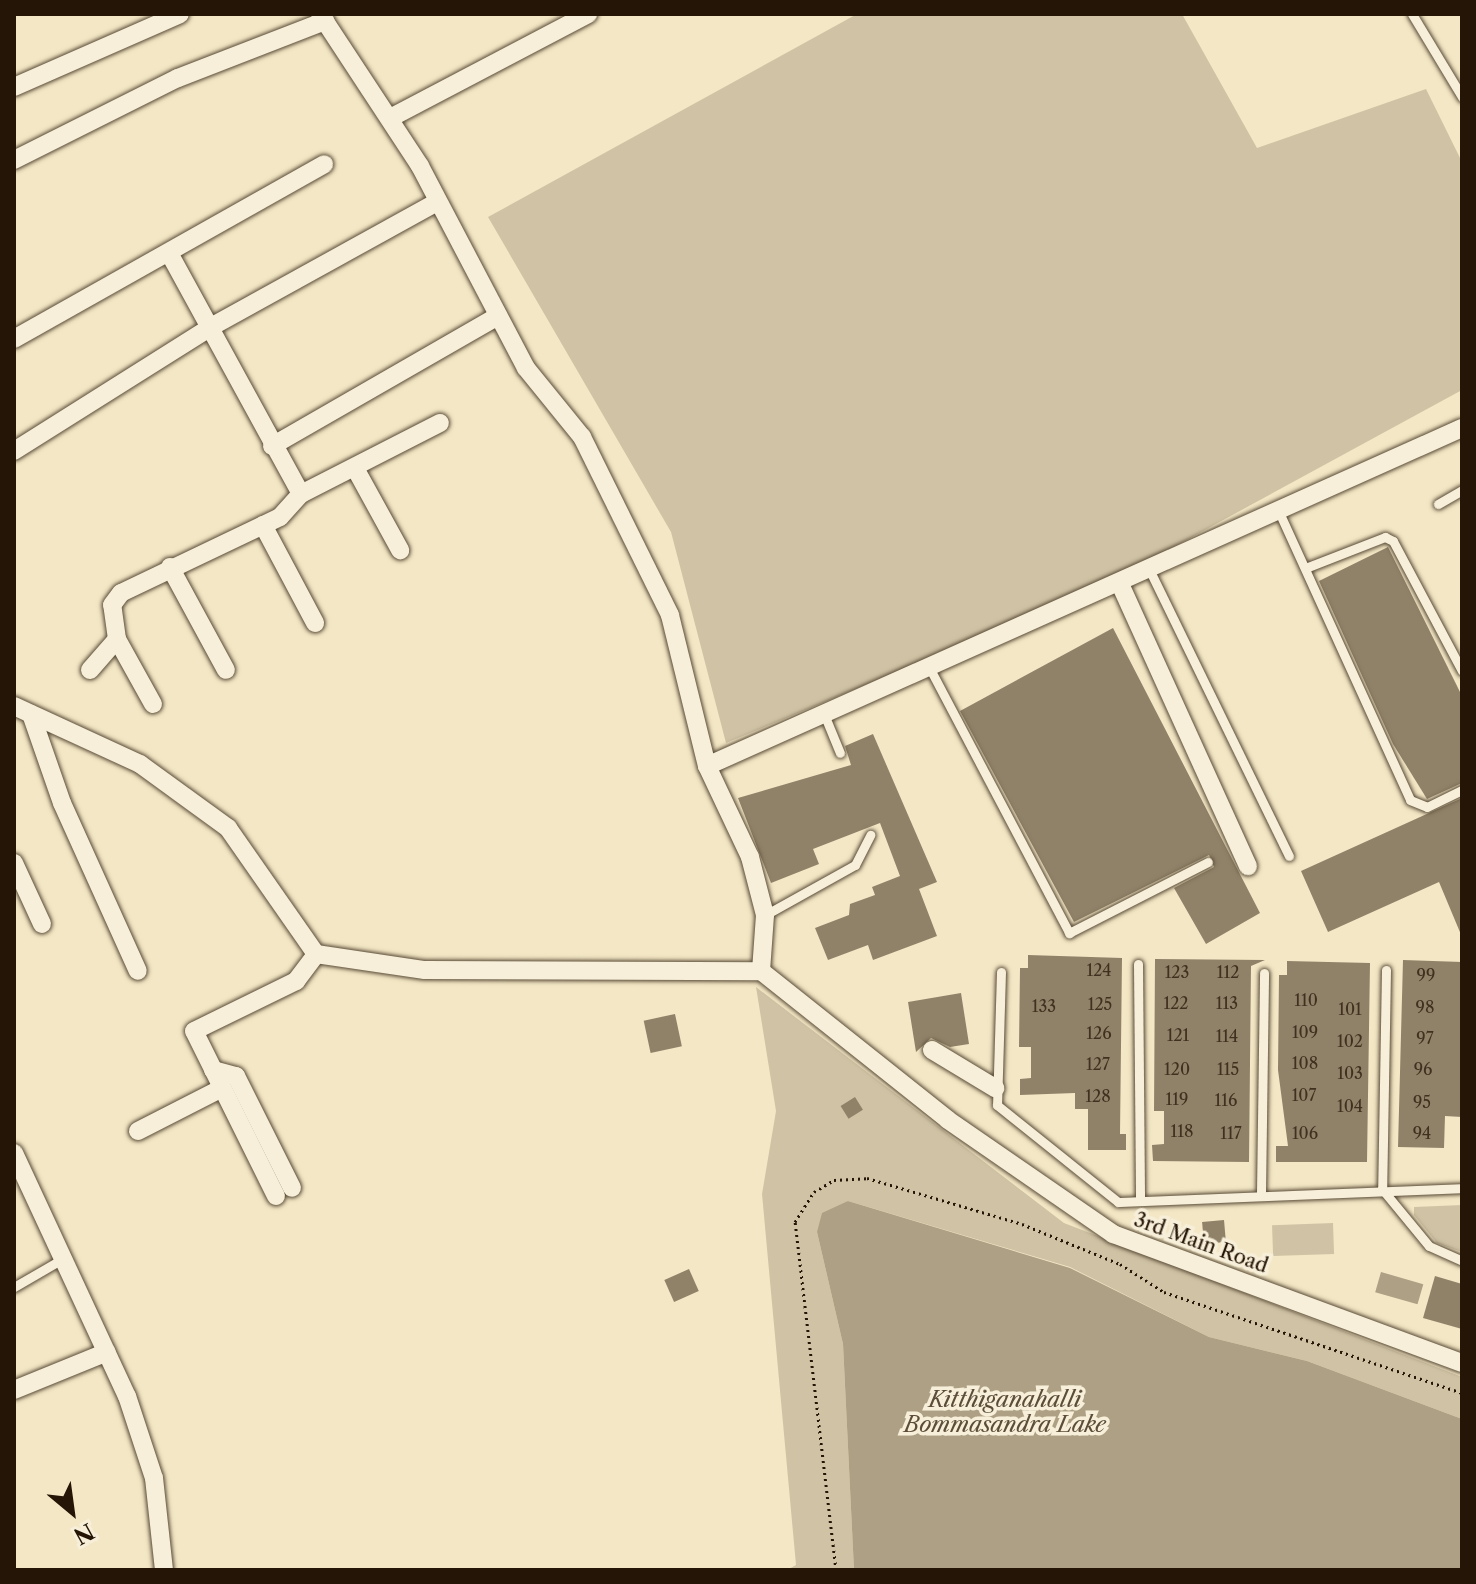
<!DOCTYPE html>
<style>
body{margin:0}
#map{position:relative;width:1476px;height:1584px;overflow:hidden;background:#f3e7c5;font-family:"Libre Caslon Text",serif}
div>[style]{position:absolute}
.green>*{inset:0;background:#d0c3a5;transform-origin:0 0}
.water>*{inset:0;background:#ada084;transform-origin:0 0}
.building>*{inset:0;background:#908269;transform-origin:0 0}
.path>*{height:3px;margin-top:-1.5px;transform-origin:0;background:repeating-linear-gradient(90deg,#251506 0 2px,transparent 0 6px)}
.roads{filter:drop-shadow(0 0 2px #584a36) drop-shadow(0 0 2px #584a36)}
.service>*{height:9px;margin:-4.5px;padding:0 4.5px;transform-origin:4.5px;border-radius:4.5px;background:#f7efd9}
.minor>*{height:18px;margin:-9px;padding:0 9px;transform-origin:9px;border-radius:9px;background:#f7efd9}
span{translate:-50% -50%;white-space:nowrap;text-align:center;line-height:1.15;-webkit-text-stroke:7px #f7efd9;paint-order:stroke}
.number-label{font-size:16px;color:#40301f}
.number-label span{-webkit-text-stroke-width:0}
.street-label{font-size:20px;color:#251506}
.water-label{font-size:22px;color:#5b4d38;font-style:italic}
.frame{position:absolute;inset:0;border:16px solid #251506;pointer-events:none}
.north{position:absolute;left:32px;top:1472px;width:80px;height:80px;-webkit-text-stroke:6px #f7efd9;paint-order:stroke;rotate:151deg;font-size:22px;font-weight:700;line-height:32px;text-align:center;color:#251506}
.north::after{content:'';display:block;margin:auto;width:28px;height:36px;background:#251506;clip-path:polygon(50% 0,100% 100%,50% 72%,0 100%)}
</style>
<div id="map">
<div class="green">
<div style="clip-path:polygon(857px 14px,1182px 14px,1257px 148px,1426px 89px,1462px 162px,1462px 390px,1102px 586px,726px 743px,671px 532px,488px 217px)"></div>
<div style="clip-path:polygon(756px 987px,1064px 1223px,1462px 1377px,1462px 1419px,1307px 1361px,1209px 1337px,1070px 1267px,848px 1201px,817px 1232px,843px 1344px,854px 1570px,787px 1570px,796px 1565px,762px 1194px,776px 1111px)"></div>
<div style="clip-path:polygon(1462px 1205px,1462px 1252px,1437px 1243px,1414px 1215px,1414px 1207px)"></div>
<div style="left:1333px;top:1223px;width:31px;height:61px;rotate:88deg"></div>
</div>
<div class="water">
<div style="clip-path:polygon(848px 1201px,1070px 1268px,1209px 1337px,1307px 1361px,1462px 1419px,1462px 1570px,854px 1570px,843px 1344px,817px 1232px,822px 1213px)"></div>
<div style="left:1381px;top:1272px;width:44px;height:21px;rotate:16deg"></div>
</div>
<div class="building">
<div style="clip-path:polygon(1388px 547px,1462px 696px,1462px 783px,1427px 799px,1393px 744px,1319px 581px)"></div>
<div style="clip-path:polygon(1113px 628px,1260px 913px,1206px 944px,1174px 888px,1214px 867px,1209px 855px,1074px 922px,960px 711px)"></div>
<div style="clip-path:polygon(873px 734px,937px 882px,919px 889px,937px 936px,873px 960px,868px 945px,828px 960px,815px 928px,849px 915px,850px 904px,875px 895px,872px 887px,900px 876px,880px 823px,813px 849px,819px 864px,771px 883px,738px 798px,851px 765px,845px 746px)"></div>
<div style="clip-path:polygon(1462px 798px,1462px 937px,1439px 882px,1328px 932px,1301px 871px)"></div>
<div style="clip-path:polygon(1028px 955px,1122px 958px,1120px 1134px,1126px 1134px,1126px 1150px,1088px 1150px,1088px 1109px,1075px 1109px,1075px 1093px,1020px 1095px,1020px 1079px,1031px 1078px,1031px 1047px,1019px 1047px,1020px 968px,1028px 968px)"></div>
<div style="clip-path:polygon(1155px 959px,1265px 960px,1251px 966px,1249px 1162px,1153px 1161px,1152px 1145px,1164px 1144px,1164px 1111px,1154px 1111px)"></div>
<div style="clip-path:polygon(1403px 960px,1462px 962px,1462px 1117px,1445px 1116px,1444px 1148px,1398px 1147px)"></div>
<div style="clip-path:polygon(1287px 961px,1370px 963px,1367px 1162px,1276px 1162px,1276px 1146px,1288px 1146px,1278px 1070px,1279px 975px,1287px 975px)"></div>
<div style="clip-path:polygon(961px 993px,969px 1044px,950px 1047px,931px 1038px,916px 1052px,908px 1002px)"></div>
<div style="left:675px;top:1014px;width:33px;height:32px;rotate:78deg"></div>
<div style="left:855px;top:1097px;width:15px;height:17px;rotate:58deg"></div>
<div style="left:1224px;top:1220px;width:22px;height:22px;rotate:85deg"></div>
<div style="left:689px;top:1269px;width:24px;height:27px;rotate:66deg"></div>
<div style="clip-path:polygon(1435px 1276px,1462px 1284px,1462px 1329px,1423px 1318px)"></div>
</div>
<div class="path">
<div style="left:836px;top:1570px;width:350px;rotate:-96.7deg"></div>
<div style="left:795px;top:1222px;width:36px;rotate:-58deg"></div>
<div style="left:814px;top:1192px;width:23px;rotate:-31deg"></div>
<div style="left:834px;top:1180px;width:33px;rotate:-3deg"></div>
<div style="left:867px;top:1178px;width:162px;rotate:16.5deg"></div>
<div style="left:1022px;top:1224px;width:106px;rotate:22.2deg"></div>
<div style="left:1120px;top:1264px;width:52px;rotate:32.5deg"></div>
<div style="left:1164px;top:1292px;width:315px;rotate:18.7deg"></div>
</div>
<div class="roads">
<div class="service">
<div style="left:1412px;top:14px;width:97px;rotate:58.9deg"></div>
<div style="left:1438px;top:504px;width:28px;rotate:-30deg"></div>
<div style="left:1279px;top:512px;width:316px;rotate:65.5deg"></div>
<div style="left:1410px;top:800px;width:18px;rotate:22deg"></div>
<div style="left:1427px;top:807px;width:39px;rotate:-26deg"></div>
<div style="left:1308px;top:567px;width:83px;rotate:-21.3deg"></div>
<div style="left:1385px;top:537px;width:9px;rotate:27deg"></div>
<div style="left:1393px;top:541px;width:147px;rotate:62deg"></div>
<div style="left:1150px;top:571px;width:317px;rotate:64deg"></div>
<div style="left:929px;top:667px;width:301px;rotate:62.2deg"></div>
<div style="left:1069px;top:933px;width:156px;rotate:-27.1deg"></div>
<div style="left:824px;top:714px;width:42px;rotate:67.7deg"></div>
<div style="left:765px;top:915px;width:103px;rotate:-29.1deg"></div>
<div style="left:855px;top:865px;width:34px;rotate:-63deg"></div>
<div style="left:1138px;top:964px;width:237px;rotate:89.5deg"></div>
<div style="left:1386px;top:970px;width:219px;rotate:91deg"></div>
<div style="left:1382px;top:1189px;width:74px;rotate:50.5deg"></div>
<div style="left:1429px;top:1246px;width:36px;rotate:24deg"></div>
<div style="left:1001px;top:972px;width:133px;rotate:91.7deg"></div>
<div style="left:997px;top:1105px;width:155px;rotate:38.7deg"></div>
<div style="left:1118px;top:1202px;width:344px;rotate:-2.3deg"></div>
<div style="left:1261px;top:1193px;width:220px;rotate:-89.2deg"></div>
<div style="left:14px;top:1287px;width:58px;rotate:-30.1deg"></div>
</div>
<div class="minor">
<div style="left:14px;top:87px;width:181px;rotate:-23.7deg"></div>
<div style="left:390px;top:118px;width:224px;rotate:-27.7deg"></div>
<div style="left:14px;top:160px;width:183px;rotate:-26.6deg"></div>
<div style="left:178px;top:78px;width:158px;rotate:-21.2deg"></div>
<div style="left:14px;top:339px;width:356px;rotate:-29.4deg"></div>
<div style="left:272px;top:446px;width:261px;rotate:-29.9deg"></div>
<div style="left:14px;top:451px;width:231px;rotate:-32.2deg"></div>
<div style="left:209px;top:328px;width:258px;rotate:-28.9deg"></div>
<div style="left:355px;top:468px;width:94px;rotate:61.2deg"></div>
<div style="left:301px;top:494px;width:156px;rotate:-27.1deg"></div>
<div style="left:263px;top:525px;width:111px;rotate:62deg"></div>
<div style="left:170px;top:567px;width:117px;rotate:61.5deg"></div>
<div style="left:1120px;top:584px;width:310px;rotate:65.6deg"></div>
<div style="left:90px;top:670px;width:41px;rotate:-48.9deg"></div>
<div style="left:153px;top:704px;width:74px;rotate:-119deg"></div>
<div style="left:117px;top:639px;width:34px;rotate:-98deg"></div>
<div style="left:112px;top:605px;width:15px;rotate:-53deg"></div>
<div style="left:121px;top:593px;width:176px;rotate:-25.5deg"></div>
<div style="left:280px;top:517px;width:31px;rotate:-48deg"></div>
<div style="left:301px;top:494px;width:275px;rotate:-118.7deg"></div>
<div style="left:14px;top:706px;width:139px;rotate:24.7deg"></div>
<div style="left:140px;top:764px;width:109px;rotate:36deg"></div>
<div style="left:228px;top:828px;width:154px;rotate:55.1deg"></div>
<div style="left:316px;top:954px;width:110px;rotate:8.4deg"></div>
<div style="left:425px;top:970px;width:336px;rotate:0.2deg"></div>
<div style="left:761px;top:971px;width:56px;rotate:-85.9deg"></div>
<div style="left:765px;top:915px;width:60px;rotate:-104.5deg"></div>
<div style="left:750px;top:857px;width:101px;rotate:-115.3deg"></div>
<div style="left:707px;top:766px;width:155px;rotate:-103.8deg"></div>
<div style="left:670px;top:615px;width:199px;rotate:-116.3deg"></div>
<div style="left:582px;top:437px;width:89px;rotate:-129.1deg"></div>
<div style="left:526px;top:368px;width:228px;rotate:-117.7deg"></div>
<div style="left:420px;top:166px;width:182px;rotate:-123.3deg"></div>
<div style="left:31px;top:714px;width:94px;rotate:70.8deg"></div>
<div style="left:62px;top:803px;width:184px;rotate:65.7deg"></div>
<div style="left:707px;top:766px;width:827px;rotate:-24.12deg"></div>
<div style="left:14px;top:863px;width:67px;rotate:65.3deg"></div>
<div style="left:761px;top:971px;width:239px;rotate:38.5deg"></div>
<div style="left:948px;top:1120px;width:201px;rotate:34.6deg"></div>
<div style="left:1113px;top:1234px;width:372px;rotate:20.3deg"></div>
<div style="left:932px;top:1050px;width:74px;rotate:31.1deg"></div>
<div style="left:213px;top:1070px;width:24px;rotate:15deg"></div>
<div style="left:236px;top:1076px;width:125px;rotate:63.4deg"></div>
<div style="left:138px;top:1131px;width:94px;rotate:-27.1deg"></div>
<div style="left:14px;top:1153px;width:268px;rotate:65.1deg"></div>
<div style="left:127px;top:1396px;width:86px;rotate:71.8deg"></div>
<div style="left:154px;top:1478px;width:93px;rotate:83.8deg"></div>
<div style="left:276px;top:1196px;width:184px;rotate:-116.4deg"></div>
<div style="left:194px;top:1031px;width:114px;rotate:-26.1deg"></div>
<div style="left:296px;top:981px;width:34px;rotate:-53deg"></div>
<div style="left:14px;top:1390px;width:100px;rotate:-22.2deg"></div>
</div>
</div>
<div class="number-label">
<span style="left:1099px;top:970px">124</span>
<span style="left:1177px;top:972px">123</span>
<span style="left:1228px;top:972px">112</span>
<span style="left:1426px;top:975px">99</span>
<span style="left:1306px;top:1000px">110</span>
<span style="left:1176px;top:1003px">122</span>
<span style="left:1227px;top:1003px">113</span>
<span style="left:1100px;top:1004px">125</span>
<span style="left:1044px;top:1006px">133</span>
<span style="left:1425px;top:1007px">98</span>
<span style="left:1350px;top:1009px">101</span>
<span style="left:1305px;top:1032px">109</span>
<span style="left:1099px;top:1033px">126</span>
<span style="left:1178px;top:1035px">121</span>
<span style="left:1227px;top:1036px">114</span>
<span style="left:1425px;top:1038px">97</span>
<span style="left:1350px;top:1041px">102</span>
<span style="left:1305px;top:1063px">108</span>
<span style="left:1098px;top:1064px">127</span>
<span style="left:1177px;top:1069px">120</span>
<span style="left:1228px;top:1069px">115</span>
<span style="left:1423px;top:1069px">96</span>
<span style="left:1350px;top:1073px">103</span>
<span style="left:1304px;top:1095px">107</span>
<span style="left:1098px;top:1096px">128</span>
<span style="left:1177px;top:1099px">119</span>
<span style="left:1226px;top:1100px">116</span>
<span style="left:1422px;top:1102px">95</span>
<span style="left:1350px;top:1106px">104</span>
<span style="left:1182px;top:1131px">118</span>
<span style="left:1231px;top:1133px">117</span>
<span style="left:1305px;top:1133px">106</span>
<span style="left:1422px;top:1133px">94</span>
</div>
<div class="street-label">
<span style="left:1201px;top:1243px;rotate:20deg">3rd Main Road</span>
</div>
<div class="water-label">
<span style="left:1005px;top:1412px">Kitthiganahalli<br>Bommasandra Lake</span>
</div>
<div class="frame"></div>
<div class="north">N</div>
</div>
